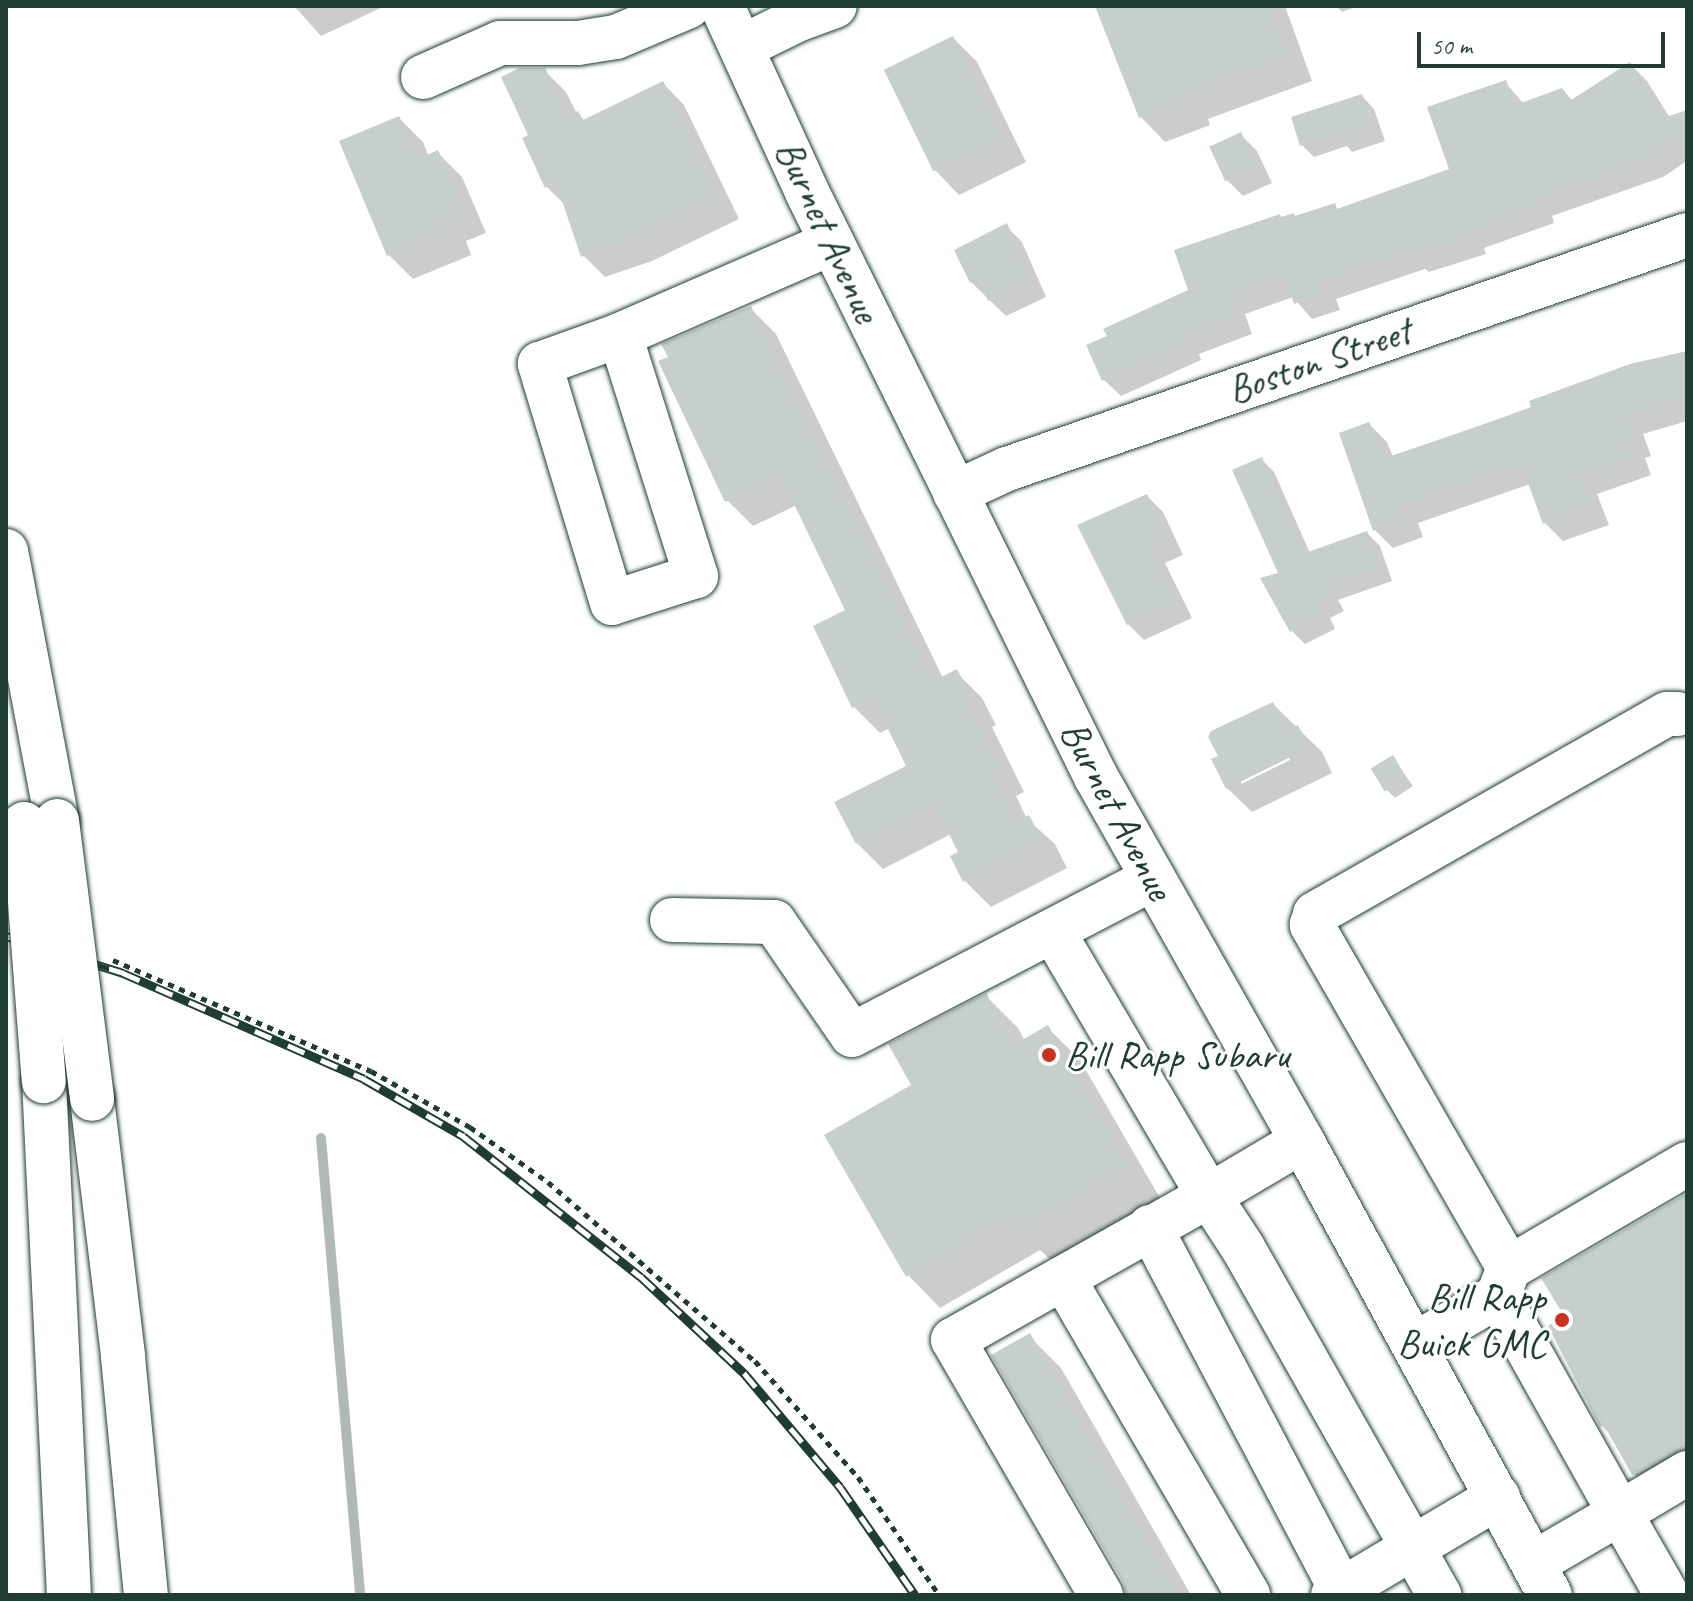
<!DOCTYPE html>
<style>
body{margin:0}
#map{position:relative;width:1693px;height:1601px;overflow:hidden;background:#fff;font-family:Caveat,sans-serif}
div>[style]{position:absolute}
.shadow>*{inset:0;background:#0003}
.stream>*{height:10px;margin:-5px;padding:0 5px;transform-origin:5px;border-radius:5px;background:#afbab7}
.building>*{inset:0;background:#c7cfcc;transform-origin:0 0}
.path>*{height:5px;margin-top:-2.5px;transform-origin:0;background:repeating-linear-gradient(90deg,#1f3d34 0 6px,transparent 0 12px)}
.roads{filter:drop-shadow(0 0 2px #1f3d34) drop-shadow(0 0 2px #1f3d34)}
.minor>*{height:44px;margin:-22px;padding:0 22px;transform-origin:22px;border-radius:22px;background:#fff}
.highway>*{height:44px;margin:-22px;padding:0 22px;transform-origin:22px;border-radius:22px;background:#fff}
.rail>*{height:9px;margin-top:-4.5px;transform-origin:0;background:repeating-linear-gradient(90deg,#fff 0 18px,#1f3d34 0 36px);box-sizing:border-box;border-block:2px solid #1f3d34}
.bridges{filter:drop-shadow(0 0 2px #1f3d34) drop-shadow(0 0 2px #1f3d34)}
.highway-bridge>*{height:44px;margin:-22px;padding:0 22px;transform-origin:22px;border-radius:22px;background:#fff}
.dots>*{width:22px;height:22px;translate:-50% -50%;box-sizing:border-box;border:4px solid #fff;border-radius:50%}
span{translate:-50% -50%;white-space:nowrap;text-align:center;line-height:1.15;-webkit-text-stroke:6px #fff;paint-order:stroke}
.street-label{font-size:40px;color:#1f3d34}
.poi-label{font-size:40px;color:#1f3d34}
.left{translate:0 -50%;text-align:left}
.right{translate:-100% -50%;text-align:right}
.frame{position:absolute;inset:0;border:8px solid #1f3d34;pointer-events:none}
.scale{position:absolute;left:1417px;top:32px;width:248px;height:36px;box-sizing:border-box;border:4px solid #1f3d34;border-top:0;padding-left:10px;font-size:24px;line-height:28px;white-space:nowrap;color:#1f3d34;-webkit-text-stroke:6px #fff;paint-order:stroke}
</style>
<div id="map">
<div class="shadow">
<div style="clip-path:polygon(294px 6px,385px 6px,321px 36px)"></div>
<div style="clip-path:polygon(1112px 6px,1285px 6px,1312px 81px,1208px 119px,1210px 125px,1165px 142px,1141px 117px)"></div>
<div style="clip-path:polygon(1336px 6px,1358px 6px,1342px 12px)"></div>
<div style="clip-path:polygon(953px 38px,977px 62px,1026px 162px,959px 195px,935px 170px,887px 71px)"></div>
<div style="clip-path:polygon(1630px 64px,1647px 81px,1670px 118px,1687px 112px,1687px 161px,1663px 177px,1552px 216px,1554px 223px,1484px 248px,1486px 254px,1429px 272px,1425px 269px,1336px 299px,1340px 310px,1312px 319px,1293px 297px,1245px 314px,1252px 334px,1199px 354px,1201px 360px,1121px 396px,1104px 380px,1191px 291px,1283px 219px,1334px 206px,1339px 210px,1451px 171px,1505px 82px,1524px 104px,1562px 90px,1573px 101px)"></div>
<div style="clip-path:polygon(544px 70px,566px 92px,577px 114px,585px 121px,663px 83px,684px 105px,739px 219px,652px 261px,605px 277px,583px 255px,565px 205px,547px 187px,525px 139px,531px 136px)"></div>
<div style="clip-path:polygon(1362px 96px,1374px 109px,1385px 141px,1352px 152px,1347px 146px,1314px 157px,1302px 145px)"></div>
<div style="clip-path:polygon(399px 118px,423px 142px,429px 157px,438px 153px,462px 177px,486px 233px,466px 241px,471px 255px,413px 279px,389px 255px)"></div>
<div style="clip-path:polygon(1241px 135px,1257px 151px,1272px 183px,1243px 196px,1227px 180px,1212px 148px)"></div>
<div style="clip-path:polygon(1006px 226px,1022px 242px,1046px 297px,1006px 316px,971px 282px)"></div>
<div style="clip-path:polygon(750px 308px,776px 334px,943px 678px,956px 672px,982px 698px,996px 725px,992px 727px,1024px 792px,1016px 796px,1027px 819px,1055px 844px,1067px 868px,991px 907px,965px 881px,953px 857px,961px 853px,951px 834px,883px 869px,857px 843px,908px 767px,890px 728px,880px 733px,854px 707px,847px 611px,797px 505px,753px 526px,727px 500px)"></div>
<div style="clip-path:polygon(1687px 351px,1687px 421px,1643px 434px,1651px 456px,1645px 458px,1651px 475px,1597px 494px,1609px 525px,1563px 541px,1545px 523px,1530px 484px,1418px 523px,1423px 537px,1393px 548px,1375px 530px,1369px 424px,1387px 442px,1393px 457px)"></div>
<div style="clip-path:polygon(1261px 459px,1274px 472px,1310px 553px,1367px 533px,1380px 546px,1392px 581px,1338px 600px,1344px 611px,1330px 618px,1335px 629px,1305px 644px,1292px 631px)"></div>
<div style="clip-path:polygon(1147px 496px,1163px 512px,1183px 555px,1165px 563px,1192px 618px,1144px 640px,1128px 624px)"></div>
<div style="clip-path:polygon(evenodd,1273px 704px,1322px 752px,1332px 773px,1252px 812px,1227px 788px,1220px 757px,1273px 704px,1288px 756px,1290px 760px,1241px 784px,1241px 779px,1288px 756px)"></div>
<div style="clip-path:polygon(1393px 758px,1413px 786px,1395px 798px,1387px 790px)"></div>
<div style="clip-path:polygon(986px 996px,1018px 1028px,1025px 1041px,1048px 1028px,1080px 1060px,1160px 1198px,1052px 1261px,1040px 1250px,940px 1308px,908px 1275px)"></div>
<div style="clip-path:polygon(1687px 1195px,1687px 1493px,1666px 1506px,1634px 1474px,1613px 1437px,1602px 1426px,1551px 1327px,1567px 1316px)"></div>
<div style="clip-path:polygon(1029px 1336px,1061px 1368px,1191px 1595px,1126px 1595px,1125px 1582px)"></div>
</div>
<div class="stream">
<div style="left:321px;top:1138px;width:459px;rotate:85.1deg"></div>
</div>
<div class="building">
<div style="clip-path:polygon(1095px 6px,1270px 6px,1289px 57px,1185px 94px,1187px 100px,1139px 118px)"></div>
<div style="left:953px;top:36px;width:113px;height:77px;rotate:64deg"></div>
<div style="clip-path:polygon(1630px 62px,1666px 117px,1687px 110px,1687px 134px,1646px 160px,1536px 199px,1539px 206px,1469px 232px,1471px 237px,1410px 257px,1409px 252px,1321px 282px,1324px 293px,1294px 304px,1285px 278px,1230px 297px,1237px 317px,1183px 337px,1186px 343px,1102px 381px,1086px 345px,1107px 336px,1103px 329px,1188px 290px,1174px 250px,1280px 214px,1281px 217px,1294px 213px,1295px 216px,1335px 203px,1337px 209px,1449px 169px,1427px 107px,1506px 80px,1515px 105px,1562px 88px,1571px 100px)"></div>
<div style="clip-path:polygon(519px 68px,545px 68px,568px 116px,578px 111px,583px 120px,663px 81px,719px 197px,630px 240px,581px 257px,556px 183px,545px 188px,522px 138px,528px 135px,501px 77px)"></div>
<div style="clip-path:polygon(1362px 94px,1373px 128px,1338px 140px,1336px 134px,1300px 146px,1291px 117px)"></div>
<div style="clip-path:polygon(399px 116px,418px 159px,438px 150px,463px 208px,443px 217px,448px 230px,387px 256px,339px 141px)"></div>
<div style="left:1241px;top:132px;width:38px;height:35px;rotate:65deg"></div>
<div style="clip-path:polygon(1007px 223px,1031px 281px,988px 301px,978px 279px,970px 283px,954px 250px)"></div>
<div style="clip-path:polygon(751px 306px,933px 681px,957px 669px,972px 699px,967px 701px,1000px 765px,991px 770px,1017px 822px,1029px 815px,1043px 842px,963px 882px,950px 856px,958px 852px,934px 804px,856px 844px,834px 802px,906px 766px,873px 698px,852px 708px,813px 626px,845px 610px,780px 475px,725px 502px,658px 361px,668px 357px,661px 344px)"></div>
<div style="clip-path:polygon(1687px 351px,1687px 398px,1627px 416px,1635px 438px,1629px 440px,1635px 457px,1581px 476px,1592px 507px,1543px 524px,1521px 464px,1402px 505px,1406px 519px,1373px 531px,1339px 433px,1369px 422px,1385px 458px,1514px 414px,1531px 407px,1529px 401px,1630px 364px)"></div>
<div style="clip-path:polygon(1262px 457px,1305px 553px,1367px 531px,1381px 568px,1327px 587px,1332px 598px,1318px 605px,1324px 615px,1290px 632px,1260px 578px,1278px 573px,1232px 470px)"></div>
<div style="clip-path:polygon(1147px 494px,1168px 539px,1151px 547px,1178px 602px,1127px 625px,1077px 525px)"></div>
<div style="clip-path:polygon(1273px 702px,1287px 731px,1298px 725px,1309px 748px,1226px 789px,1211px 759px,1218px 756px,1208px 737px,1211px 731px)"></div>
<div style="left:1393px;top:755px;width:27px;height:26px;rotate:59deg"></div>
<div style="clip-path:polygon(986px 993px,1015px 1044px,1048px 1025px,1129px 1166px,1018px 1230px,1010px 1217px,906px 1277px,824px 1135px,911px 1085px,888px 1044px)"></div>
<div style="clip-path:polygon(1687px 1193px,1687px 1442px,1632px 1475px,1604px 1425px,1600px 1427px,1548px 1326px,1564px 1316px,1541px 1278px)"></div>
<div style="clip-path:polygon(1030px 1333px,1178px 1595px,1126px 1595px,1123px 1582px,991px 1355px)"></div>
</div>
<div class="path">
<div style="left:113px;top:960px;width:281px;rotate:23.3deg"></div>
<div style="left:371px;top:1071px;width:114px;rotate:29.5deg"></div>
<div style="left:470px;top:1127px;width:95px;rotate:35.2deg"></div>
<div style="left:548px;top:1182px;width:274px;rotate:40.9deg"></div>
<div style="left:755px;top:1361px;width:155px;rotate:48.4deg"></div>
<div style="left:858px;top:1477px;width:143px;rotate:55.5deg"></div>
</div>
<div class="roads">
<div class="minor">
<div style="left:722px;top:6px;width:205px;rotate:65.4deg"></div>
<div style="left:807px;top:192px;width:652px;rotate:63.71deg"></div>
<div style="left:1096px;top:777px;width:418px;rotate:60.5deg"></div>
<div style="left:1302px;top:1141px;width:517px;rotate:61.35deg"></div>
<div style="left:742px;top:47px;width:64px;rotate:-26.2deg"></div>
<div style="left:799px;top:19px;width:38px;rotate:-20deg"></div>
<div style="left:423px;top:77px;width:84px;rotate:-23.8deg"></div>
<div style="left:500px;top:43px;width:78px"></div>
<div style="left:578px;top:43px;width:38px;rotate:-9deg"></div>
<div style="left:616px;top:37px;width:79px;rotate:-23deg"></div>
<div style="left:620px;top:335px;width:253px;rotate:72.5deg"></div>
<div style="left:696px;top:576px;width:88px;rotate:162.2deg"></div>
<div style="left:612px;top:603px;width:250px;rotate:-106.8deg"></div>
<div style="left:540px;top:364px;width:85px;rotate:-19.9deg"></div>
<div style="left:620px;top:335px;width:231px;rotate:-23.5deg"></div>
<div style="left:955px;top:493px;width:57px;rotate:-24.8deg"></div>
<div style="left:1007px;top:469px;width:719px;rotate:-18.99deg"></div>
<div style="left:672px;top:920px;width:102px;rotate:1.1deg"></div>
<div style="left:774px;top:922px;width:137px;rotate:55.4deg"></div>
<div style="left:852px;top:1035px;width:339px;rotate:-27.5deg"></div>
<div style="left:1054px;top:933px;width:305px;rotate:59.5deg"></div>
<div style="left:1209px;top:1196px;width:108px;rotate:-30.6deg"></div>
<div style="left:1150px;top:1227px;width:410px;rotate:62.2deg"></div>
<div style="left:1509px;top:1268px;width:206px;rotate:-30.3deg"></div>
<div style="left:1063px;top:1278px;width:367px;rotate:59.7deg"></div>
<div style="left:1498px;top:1296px;width:30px;rotate:-69deg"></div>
<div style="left:1509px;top:1268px;width:396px;rotate:-119.9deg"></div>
<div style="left:1312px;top:925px;width:11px;rotate:-75deg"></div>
<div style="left:1315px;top:914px;width:405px;rotate:-29.6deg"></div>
<div style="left:1667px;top:714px;width:11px"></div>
<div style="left:1414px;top:1345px;width:97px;rotate:-30.3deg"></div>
<div style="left:1498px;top:1296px;width:249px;rotate:60.7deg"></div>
<div style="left:1620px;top:1513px;width:99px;rotate:149.8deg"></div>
<div style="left:1101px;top:1595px;width:295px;rotate:-120.1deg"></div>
<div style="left:953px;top:1340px;width:294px;rotate:-29.4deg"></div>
<div style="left:1209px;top:1196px;width:62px;rotate:56.8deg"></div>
<div style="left:1243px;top:1248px;width:399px;rotate:60.5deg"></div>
<div style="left:1333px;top:1595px;width:192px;rotate:-30.7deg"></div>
<div style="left:1667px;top:1595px;width:95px;rotate:-119.8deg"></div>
<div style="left:1620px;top:1513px;width:78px;rotate:-30.8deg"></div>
</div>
<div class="highway">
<div style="left:6px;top:551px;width:275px;rotate:79.3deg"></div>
<div style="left:44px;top:1081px;width:515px;rotate:87.22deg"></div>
<div style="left:92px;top:1099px;width:260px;rotate:83.1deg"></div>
<div style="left:123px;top:1357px;width:239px;rotate:84.5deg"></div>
</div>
</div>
<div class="rail">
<div style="left:6px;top:936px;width:123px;rotate:17.5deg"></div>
<div style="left:123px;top:973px;width:263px;rotate:23.7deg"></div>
<div style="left:364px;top:1079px;width:114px;rotate:29.9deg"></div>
<div style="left:463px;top:1136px;width:227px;rotate:38.4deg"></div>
<div style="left:641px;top:1277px;width:141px;rotate:43deg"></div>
<div style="left:744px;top:1373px;width:149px;rotate:49.9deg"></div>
<div style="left:840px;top:1487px;width:131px;rotate:55.2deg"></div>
</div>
<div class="bridges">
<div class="highway-bridge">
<div style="left:57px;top:821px;width:280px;rotate:82.8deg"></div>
<div style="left:24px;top:824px;width:258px;rotate:85.6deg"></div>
</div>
</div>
<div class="dots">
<div style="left:1049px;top:1055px;background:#c8321e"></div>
<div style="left:1562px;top:1320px;background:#c8321e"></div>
</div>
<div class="street-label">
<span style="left:828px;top:231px;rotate:65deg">Burnet Avenue</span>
<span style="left:1319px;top:360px;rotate:-19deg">Boston Street</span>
<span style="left:1117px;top:810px;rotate:62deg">Burnet Avenue</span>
</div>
<div class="poi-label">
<span class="left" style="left:1065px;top:1055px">Bill Rapp Subaru</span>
<span class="right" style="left:1546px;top:1320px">Bill Rapp<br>Buick GMC</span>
</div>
<div class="frame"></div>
<div class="scale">50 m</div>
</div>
